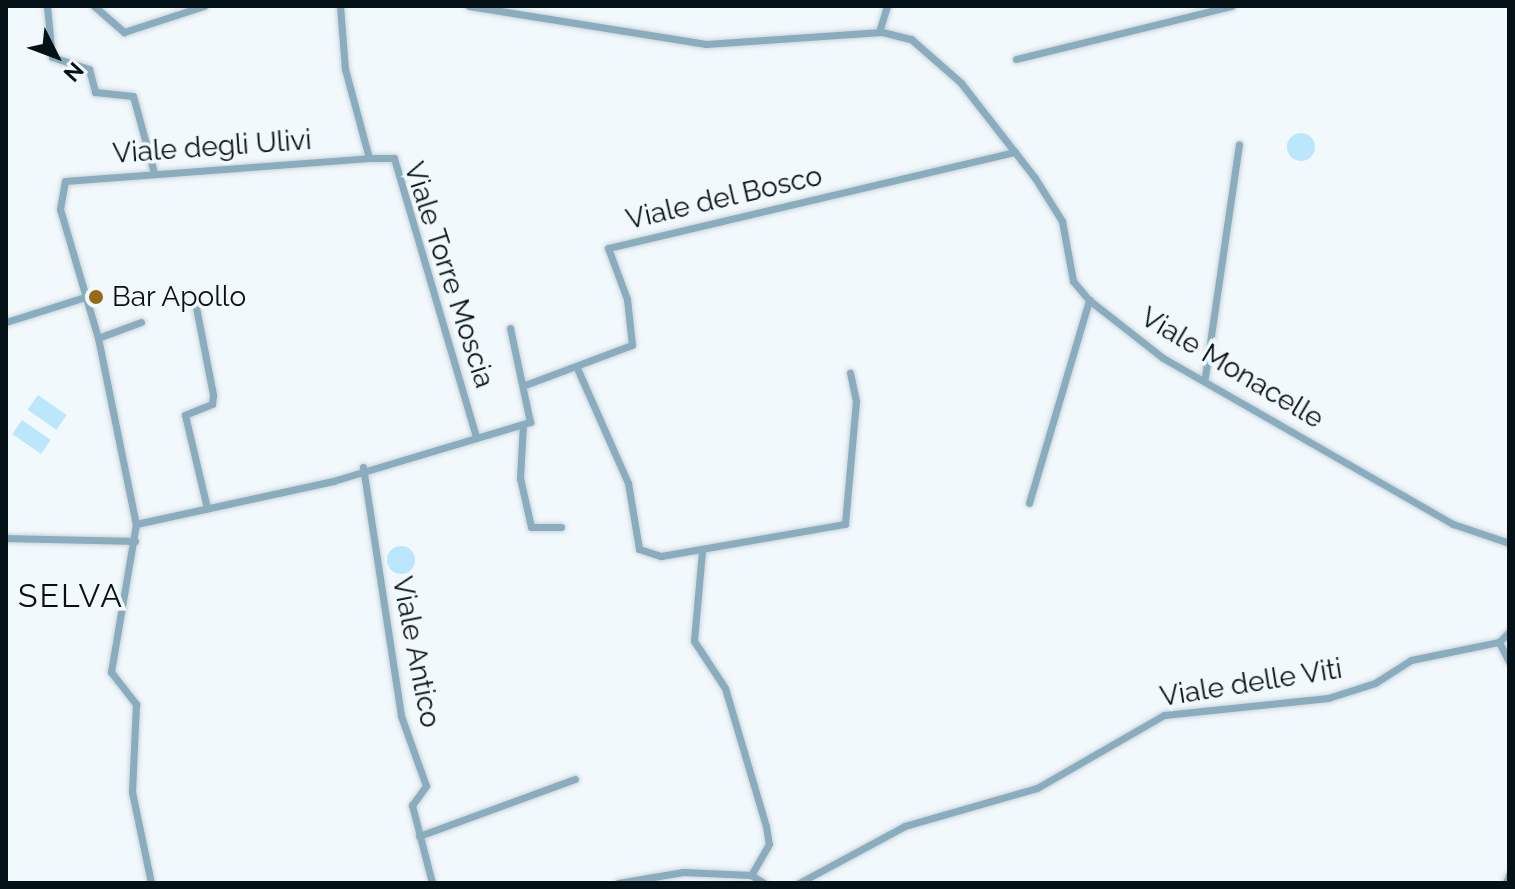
<!DOCTYPE html>
<style>
body{margin:0}
#map{position:relative;width:1515px;height:889px;overflow:hidden;background:#f2f9fd;font-family:Raleway,sans-serif}
div>[style]{position:absolute}
.green>*{inset:0;background:#bbe7fc;transform-origin:0 0}
.round{border-radius:50%}
.roads{filter:drop-shadow(0 0 2px #ccd4d8) drop-shadow(0 0 2px #ccd4d8)}
.minor>*{height:7px;margin:-3.5px;padding:0 3.5px;transform-origin:3.5px;border-radius:3.5px;background:#89adbe}
.dots>*{width:22px;height:22px;translate:-50% -50%;box-sizing:border-box;border:4px solid #f2f9fd;border-radius:50%}
span{translate:-50% -50%;white-space:nowrap;text-align:center;line-height:1.15;-webkit-text-stroke:7px #f2f9fd;paint-order:stroke}
.street-label{font-size:28px;color:#041117}
.poi-label{font-size:28px;color:#041117}
.left{translate:0 -50%;text-align:left}
.quarter-label{font-size:32px;color:#041117;letter-spacing:2px}
.frame{position:absolute;inset:0;border:8px solid #041117;pointer-events:none}
.north{position:absolute;left:16px;top:16px;width:80px;height:80px;-webkit-text-stroke:6px #f2f9fd;paint-order:stroke;rotate:132deg;font-size:22px;font-weight:700;line-height:32px;text-align:center;color:#041117}
.north::after{content:'';display:block;margin:auto;width:28px;height:36px;background:#041117;clip-path:polygon(50% 0,100% 100%,50% 72%,0 100%)}
</style>
<div id="map">
<div class="green">
<div class="round" style="left:1287px;top:133px;width:28px;height:28px"></div>
<div style="left:38px;top:395px;width:35px;height:18px;rotate:35deg"></div>
<div style="left:22px;top:420px;width:35px;height:17px;rotate:35deg"></div>
<div class="round" style="left:387px;top:546px;width:28px;height:28px"></div>
</div>
<div class="roads">
<div class="minor">
<div style="left:47px;top:6px;width:51px;rotate:84.4deg"></div>
<div style="left:52px;top:57px;width:39px;rotate:18deg"></div>
<div style="left:89px;top:69px;width:24px;rotate:75deg"></div>
<div style="left:95px;top:92px;width:38px;rotate:6deg"></div>
<div style="left:133px;top:96px;width:80px;rotate:74.7deg"></div>
<div style="left:94px;top:6px;width:40px;rotate:41deg"></div>
<div style="left:124px;top:32px;width:84px;rotate:-18deg"></div>
<div style="left:340px;top:6px;width:63px;rotate:85.5deg"></div>
<div style="left:345px;top:69px;width:92px;rotate:74.9deg"></div>
<div style="left:369px;top:158px;width:25px"></div>
<div style="left:394px;top:158px;width:291px;rotate:73.6deg"></div>
<div style="left:469px;top:6px;width:240px;rotate:9.1deg"></div>
<div style="left:706px;top:44px;width:176px;rotate:-3.9deg"></div>
<div style="left:882px;top:32px;width:30px;rotate:14deg"></div>
<div style="left:911px;top:39px;width:67px;rotate:41.3deg"></div>
<div style="left:961px;top:83px;width:120px;rotate:52.1deg"></div>
<div style="left:1035px;top:178px;width:51px;rotate:57.9deg"></div>
<div style="left:1062px;top:221px;width:61px;rotate:79.6deg"></div>
<div style="left:1073px;top:281px;width:25px;rotate:50deg"></div>
<div style="left:1089px;top:300px;width:94px;rotate:38.1deg"></div>
<div style="left:1163px;top:358px;width:334px;rotate:29.8deg"></div>
<div style="left:1453px;top:524px;width:59px;rotate:18.7deg"></div>
<div style="left:879px;top:32px;width:27px;rotate:-73deg"></div>
<div style="left:1016px;top:59px;width:222px;rotate:-13.8deg"></div>
<div style="left:195px;top:302px;width:95px;rotate:79deg"></div>
<div style="left:213px;top:395px;width:9px;rotate:96deg"></div>
<div style="left:212px;top:404px;width:29px;rotate:158deg"></div>
<div style="left:185px;top:415px;width:96px;rotate:76.7deg"></div>
<div style="left:6px;top:322px;width:80px;rotate:-17.5deg"></div>
<div style="left:141px;top:322px;width:46px;rotate:159.6deg"></div>
<div style="left:98px;top:338px;width:134px;rotate:-106.4deg"></div>
<div style="left:60px;top:209px;width:28px;rotate:-80deg"></div>
<div style="left:65px;top:181px;width:305px;rotate:-4.3deg"></div>
<div style="left:98px;top:338px;width:190px;rotate:78.5deg"></div>
<div style="left:136px;top:524px;width:150px;rotate:99.6deg"></div>
<div style="left:111px;top:672px;width:41px;rotate:52deg"></div>
<div style="left:136px;top:704px;width:88px;rotate:92.6deg"></div>
<div style="left:132px;top:792px;width:93px;rotate:78.2deg"></div>
<div style="left:577px;top:368px;width:126px;rotate:66.1deg"></div>
<div style="left:628px;top:483px;width:67px;rotate:80.5deg"></div>
<div style="left:639px;top:549px;width:23px;rotate:18deg"></div>
<div style="left:661px;top:556px;width:187px;rotate:-9.9deg"></div>
<div style="left:845px;top:524px;width:123px;rotate:-84.9deg"></div>
<div style="left:856px;top:401px;width:29px;rotate:-102deg"></div>
<div style="left:1205px;top:377px;width:235px;rotate:-81.7deg"></div>
<div style="left:525px;top:385px;width:114px;rotate:-20.5deg"></div>
<div style="left:632px;top:345px;width:46px;rotate:-96.2deg"></div>
<div style="left:627px;top:299px;width:54px;rotate:-110.4deg"></div>
<div style="left:608px;top:248px;width:418px;rotate:-13.3deg"></div>
<div style="left:523px;top:424px;width:54px;rotate:93.2deg"></div>
<div style="left:520px;top:478px;width:50px;rotate:77.3deg"></div>
<div style="left:531px;top:527px;width:30px"></div>
<div style="left:363px;top:467px;width:252px;rotate:81.3deg"></div>
<div style="left:401px;top:716px;width:74px;rotate:70.3deg"></div>
<div style="left:426px;top:786px;width:24px;rotate:126deg"></div>
<div style="left:412px;top:805px;width:81px;rotate:75.6deg"></div>
<div style="left:1029px;top:503px;width:212px;rotate:-73.5deg"></div>
<div style="left:136px;top:524px;width:202px;rotate:-12.3deg"></div>
<div style="left:333px;top:481px;width:206px;rotate:-16.7deg"></div>
<div style="left:530px;top:422px;width:96px;rotate:-102deg"></div>
<div style="left:6px;top:538px;width:129px;rotate:1.3deg"></div>
<div style="left:702px;top:551px;width:90px;rotate:95.1deg"></div>
<div style="left:694px;top:641px;width:56px;rotate:56.6deg"></div>
<div style="left:725px;top:688px;width:144px;rotate:73.5deg"></div>
<div style="left:766px;top:826px;width:18px;rotate:81deg"></div>
<div style="left:769px;top:844px;width:36px;rotate:120deg"></div>
<div style="left:1499px;top:642px;width:22px;rotate:63deg"></div>
<div style="left:1499px;top:642px;width:14px;rotate:-45deg"></div>
<div style="left:419px;top:836px;width:166px;rotate:-20.1deg"></div>
<div style="left:618px;top:883px;width:66px;rotate:-9.6deg"></div>
<div style="left:683px;top:872px;width:68px;rotate:2.5deg"></div>
<div style="left:751px;top:875px;width:15px;rotate:32deg"></div>
<div style="left:799px;top:883px;width:120px;rotate:-28.3deg"></div>
<div style="left:905px;top:826px;width:137px;rotate:-16.1deg"></div>
<div style="left:1037px;top:788px;width:146px;rotate:-29.9deg"></div>
<div style="left:1164px;top:715px;width:165px;rotate:-5.9deg"></div>
<div style="left:1328px;top:698px;width:49px;rotate:-17.7deg"></div>
<div style="left:1375px;top:683px;width:43px;rotate:-32.6deg"></div>
<div style="left:1411px;top:660px;width:90px;rotate:-11.6deg"></div>
<div style="left:1506px;top:883px;width:9px;rotate:-69deg"></div>
</div>
</div>
<div class="dots">
<div style="left:96px;top:297px;background:#956b17"></div>
</div>
<div class="street-label">
<span style="left:212px;top:147px;rotate:-4deg">Viale degli Ulivi</span>
<span style="left:724px;top:198px;rotate:-13deg">Viale del Bosco</span>
<span style="left:449px;top:275px;rotate:72deg">Viale Torre Moscia</span>
<span style="left:1232px;top:368px;rotate:31deg">Viale Monacelle</span>
<span style="left:416px;top:652px;rotate:79deg">Viale Antico</span>
<span style="left:1251px;top:683px;rotate:-9deg">Viale delle Viti</span>
</div>
<div class="poi-label">
<span class="left" style="left:112px;top:297px">Bar Apollo</span>
</div>
<div class="quarter-label">
<span style="left:71px;top:596px">SELVA</span>
</div>
<div class="frame"></div>
<div class="north">N</div>
</div>
